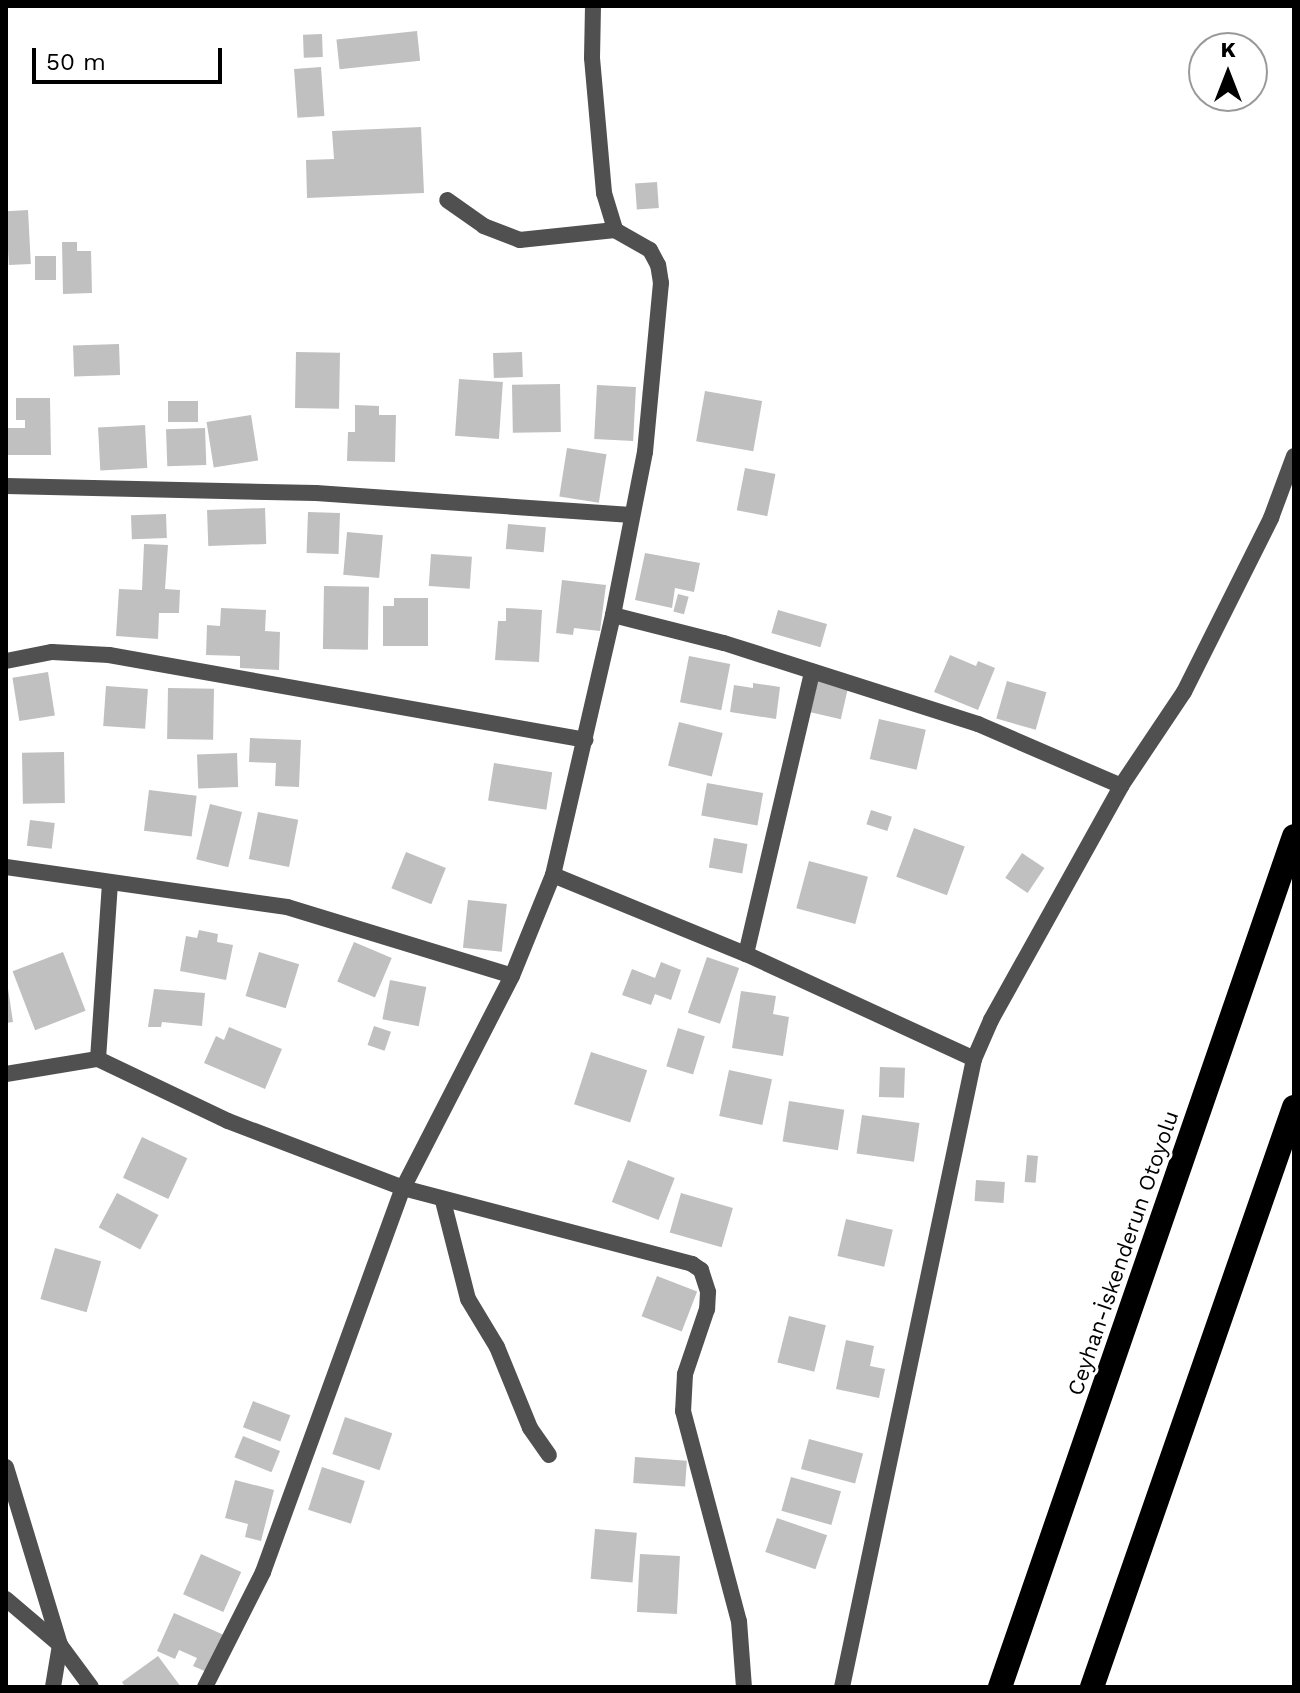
<!DOCTYPE html>
<meta charset="utf-8">
<style>
body{margin:0}
#map{position:relative;width:1300px;height:1693px;overflow:hidden;background:#fff;font-family:"Work Sans",sans-serif}
div>[style]{position:absolute}
.building>*{inset:0;background:#c0c0c0;transform-origin:0 0}
.street>*{height:16px;margin:-8px;padding:0 8px;transform-origin:8px;border-radius:8px;background:#505050}
.highway>*{height:24px;margin:-12px;padding:0 12px;transform-origin:12px;border-radius:12px;background:#000}
span{translate:-50% -50%;white-space:nowrap;text-align:center;line-height:1.15;-webkit-text-stroke:6px #fff;paint-order:stroke}
.street-label{font-size:22px;color:#000}
.frame{position:absolute;inset:0;border:8px solid #000;pointer-events:none}
.north{position:absolute;left:1188px;top:32px;width:80px;height:80px;box-sizing:border-box;background:#fff;border:2px solid #999;border-radius:50%;rotate:0deg;font-size:22px;font-weight:700;line-height:32px;text-align:center;color:#000}
.north::after{content:'';display:block;margin:auto;width:28px;height:36px;background:#000;clip-path:polygon(50% 0,100% 100%,50% 72%,0 100%)}
.scale{position:absolute;left:32px;top:48px;width:190px;height:36px;box-sizing:border-box;border:4px solid #000;border-top:0;padding-left:10px;font-size:24px;line-height:28px;white-space:nowrap;color:#000;-webkit-text-stroke:6px #fff;paint-order:stroke}
</style>
<div id="map">
<div class="building">
<div style="left:417px;top:31px;width:30px;height:81px;rotate:84deg"></div>
<div style="left:322px;top:34px;width:23px;height:19px;rotate:88deg"></div>
<div style="left:321px;top:67px;width:49px;height:27px;rotate:86deg"></div>
<div style="clip-path:polygon(421px 127px,424px 193px,307px 198px,306px 160px,334px 159px,332px 131px)"></div>
<div style="left:657px;top:182px;width:26px;height:22px;rotate:86deg"></div>
<div style="left:28px;top:210px;width:54px;height:22px;rotate:87deg"></div>
<div style="clip-path:polygon(62px 242px,77px 242px,77px 251px,91px 251px,92px 293px,63px 294px)"></div>
<div style="left:35px;top:256px;width:21px;height:24px"></div>
<div style="left:119px;top:344px;width:31px;height:46px;rotate:88deg"></div>
<div style="left:296px;top:352px;width:44px;height:56px;rotate:1deg"></div>
<div style="left:522px;top:352px;width:25px;height:29px;rotate:88deg"></div>
<div style="left:459px;top:379px;width:44px;height:57px;rotate:4deg"></div>
<div style="left:560px;top:384px;width:48px;height:48px;rotate:89deg"></div>
<div style="left:597px;top:385px;width:39px;height:54px;rotate:3deg"></div>
<div style="left:705px;top:391px;width:58px;height:51px;rotate:10deg"></div>
<div style="clip-path:polygon(16px 398px,50px 398px,51px 455px,6px 455px,6px 428px,25px 428px,25px 420px,16px 420px)"></div>
<div style="left:168px;top:401px;width:30px;height:21px"></div>
<div style="clip-path:polygon(355px 405px,379px 406px,379px 415px,396px 415px,395px 462px,347px 461px,348px 432px,355px 432px)"></div>
<div style="left:251px;top:415px;width:46px;height:45px;rotate:81deg"></div>
<div style="left:145px;top:425px;width:43px;height:47px;rotate:87deg"></div>
<div style="left:205px;top:428px;width:37px;height:39px;rotate:88deg"></div>
<div style="left:567px;top:448px;width:40px;height:49px;rotate:9deg"></div>
<div style="left:745px;top:468px;width:31px;height:43px;rotate:11deg"></div>
<div style="left:265px;top:508px;width:36px;height:58px;rotate:88deg"></div>
<div style="left:308px;top:512px;width:32px;height:41px;rotate:2deg"></div>
<div style="left:166px;top:514px;width:24px;height:35px;rotate:88deg"></div>
<div style="left:508px;top:524px;width:38px;height:25px;rotate:5deg"></div>
<div style="left:347px;top:532px;width:36px;height:43px;rotate:5deg"></div>
<div style="clip-path:polygon(144px 544px,168px 545px,165px 589px,180px 590px,179px 613px,159px 613px,158px 639px,116px 636px,119px 589px,142px 590px)"></div>
<div style="clip-path:polygon(645px 553px,700px 563px,694px 592px,675px 588px,672px 608px,635px 600px)"></div>
<div style="left:431px;top:554px;width:41px;height:32px;rotate:4deg"></div>
<div style="clip-path:polygon(562px 580px,606px 585px,600px 631px,574px 628px,573px 635px,556px 633px)"></div>
<div style="left:324px;top:586px;width:45px;height:63px;rotate:1deg"></div>
<div style="left:678px;top:594px;width:11px;height:18px;rotate:15deg"></div>
<div style="clip-path:polygon(394px 598px,428px 598px,428px 646px,383px 646px,383px 606px,394px 606px)"></div>
<div style="clip-path:polygon(221px 608px,266px 610px,265px 631px,280px 632px,279px 670px,240px 668px,240px 656px,206px 655px,207px 625px,220px 626px)"></div>
<div style="clip-path:polygon(506px 608px,542px 610px,539px 662px,495px 660px,498px 621px,506px 621px)"></div>
<div style="left:778px;top:610px;width:51px;height:24px;rotate:16deg"></div>
<div style="clip-path:polygon(950px 655px,976px 666px,978px 661px,995px 668px,978px 710px,934px 692px)"></div>
<div style="left:689px;top:656px;width:42px;height:47px;rotate:11deg"></div>
<div style="left:48px;top:672px;width:44px;height:36px;rotate:81deg"></div>
<div style="left:818px;top:680px;width:31px;height:33px;rotate:13deg"></div>
<div style="left:1007px;top:681px;width:41px;height:39px;rotate:16deg"></div>
<div style="clip-path:polygon(753px 683px,780px 687px,776px 719px,730px 712px,734px 685px,753px 688px)"></div>
<div style="left:106px;top:686px;width:42px;height:40px;rotate:4deg"></div>
<div style="left:168px;top:688px;width:46px;height:51px;rotate:1deg"></div>
<div style="left:879px;top:719px;width:48px;height:41px;rotate:13deg"></div>
<div style="left:679px;top:722px;width:45px;height:45px;rotate:14deg"></div>
<div style="clip-path:polygon(250px 738px,301px 740px,299px 787px,275px 786px,276px 763px,249px 762px)"></div>
<div style="left:64px;top:752px;width:51px;height:42px;rotate:89deg"></div>
<div style="left:237px;top:753px;width:34px;height:40px;rotate:88deg"></div>
<div style="left:494px;top:763px;width:59px;height:38px;rotate:9deg"></div>
<div style="left:707px;top:783px;width:57px;height:33px;rotate:10deg"></div>
<div style="left:149px;top:790px;width:48px;height:41px;rotate:7deg"></div>
<div style="left:210px;top:804px;width:33px;height:57px;rotate:14deg"></div>
<div style="left:871px;top:810px;width:22px;height:15px;rotate:18deg"></div>
<div style="left:258px;top:812px;width:41px;height:48px;rotate:11deg"></div>
<div style="left:30px;top:820px;width:25px;height:26px;rotate:7deg"></div>
<div style="left:914px;top:828px;width:54px;height:52px;rotate:20deg"></div>
<div style="left:714px;top:838px;width:34px;height:30px;rotate:10deg"></div>
<div style="left:406px;top:852px;width:43px;height:39px;rotate:22deg"></div>
<div style="left:1022px;top:853px;width:27px;height:30px;rotate:34deg"></div>
<div style="left:809px;top:861px;width:61px;height:49px;rotate:15deg"></div>
<div style="left:468px;top:900px;width:39px;height:48px;rotate:6deg"></div>
<div style="clip-path:polygon(199px 930px,218px 934px,217px 942px,233px 945px,226px 980px,180px 971px,186px 936px,197px 938px)"></div>
<div style="left:354px;top:942px;width:41px;height:43px;rotate:23deg"></div>
<div style="left:63px;top:952px;width:63px;height:54px;rotate:69deg"></div>
<div style="left:259px;top:952px;width:42px;height:46px;rotate:17deg"></div>
<div style="left:707px;top:957px;width:34px;height:59px;rotate:19deg"></div>
<div style="clip-path:polygon(661px 962px,681px 970px,671px 1000px,655px 994px,651px 1005px,622px 995px,632px 969px,655px 978px)"></div>
<div style="clip-path:polygon(6px 975px,13px 1022px,6px 1023px)"></div>
<div style="left:390px;top:980px;width:37px;height:40px;rotate:11deg"></div>
<div style="clip-path:polygon(154px 989px,205px 993px,202px 1026px,162px 1022px,161px 1027px,148px 1027px)"></div>
<div style="clip-path:polygon(741px 991px,776px 996px,773px 1014px,789px 1017px,783px 1056px,732px 1048px)"></div>
<div style="left:374px;top:1026px;width:18px;height:20px;rotate:19deg"></div>
<div style="clip-path:polygon(229px 1027px,282px 1049px,265px 1089px,204px 1063px,216px 1036px,224px 1040px)"></div>
<div style="left:678px;top:1028px;width:28px;height:40px;rotate:17deg"></div>
<div style="left:591px;top:1052px;width:59px;height:55px;rotate:18deg"></div>
<div style="left:880px;top:1067px;width:25px;height:30px;rotate:2deg"></div>
<div style="left:729px;top:1070px;width:44px;height:47px;rotate:12deg"></div>
<div style="left:789px;top:1101px;width:56px;height:41px;rotate:9deg"></div>
<div style="left:862px;top:1115px;width:58px;height:39px;rotate:8deg"></div>
<div style="left:142px;top:1137px;width:50px;height:45px;rotate:25deg"></div>
<div style="left:1027px;top:1155px;width:11px;height:27px;rotate:5deg"></div>
<div style="left:628px;top:1160px;width:50px;height:45px;rotate:21deg"></div>
<div style="left:976px;top:1180px;width:29px;height:21px;rotate:4deg"></div>
<div style="left:117px;top:1193px;width:47px;height:39px;rotate:28deg"></div>
<div style="left:681px;top:1193px;width:54px;height:41px;rotate:16deg"></div>
<div style="left:846px;top:1219px;width:48px;height:38px;rotate:13deg"></div>
<div style="left:55px;top:1248px;width:48px;height:53px;rotate:16deg"></div>
<div style="left:657px;top:1276px;width:43px;height:43px;rotate:21deg"></div>
<div style="left:789px;top:1316px;width:38px;height:48px;rotate:14deg"></div>
<div style="clip-path:polygon(846px 1340px,874px 1346px,870px 1366px,885px 1369px,879px 1398px,836px 1389px)"></div>
<div style="left:253px;top:1401px;width:40px;height:28px;rotate:21deg"></div>
<div style="left:345px;top:1417px;width:50px;height:39px;rotate:19deg"></div>
<div style="left:243px;top:1436px;width:40px;height:23px;rotate:22deg"></div>
<div style="left:809px;top:1439px;width:56px;height:31px;rotate:15deg"></div>
<div style="left:635px;top:1457px;width:52px;height:26px;rotate:4deg"></div>
<div style="left:322px;top:1467px;width:45px;height:45px;rotate:18deg"></div>
<div style="left:791px;top:1477px;width:52px;height:35px;rotate:16deg"></div>
<div style="clip-path:polygon(235px 1480px,274px 1490px,261px 1541px,245px 1537px,248px 1524px,225px 1518px)"></div>
<div style="left:777px;top:1518px;width:53px;height:36px;rotate:19deg"></div>
<div style="left:595px;top:1529px;width:42px;height:50px;rotate:5deg"></div>
<div style="left:201px;top:1554px;width:44px;height:44px;rotate:24deg"></div>
<div style="left:640px;top:1554px;width:40px;height:58px;rotate:3deg"></div>
<div style="clip-path:polygon(174px 1613px,224px 1635px,207px 1672px,193px 1666px,197px 1658px,179px 1650px,175px 1659px,157px 1651px)"></div>
<div style="clip-path:polygon(158px 1656px,181px 1687px,125px 1687px,122px 1682px)"></div>
</div>
<div class="street">
<div style="left:593px;top:6px;width:52px;rotate:91.1deg"></div>
<div style="left:592px;top:58px;width:136px;rotate:84.9deg"></div>
<div style="left:604px;top:193px;width:39px;rotate:73deg"></div>
<div style="left:6px;top:486px;width:310px;rotate:1.3deg"></div>
<div style="left:316px;top:493px;width:316px;rotate:4deg"></div>
<div style="left:613px;top:615px;width:114px;rotate:14.2deg"></div>
<div style="left:724px;top:643px;width:267px;rotate:17.7deg"></div>
<div style="left:978px;top:724px;width:156px;rotate:23.4deg"></div>
<div style="left:6px;top:661px;width:47px;rotate:-11.1deg"></div>
<div style="left:52px;top:652px;width:57px;rotate:3deg"></div>
<div style="left:109px;top:655px;width:484px;rotate:10.1deg"></div>
<div style="left:6px;top:867px;width:284px;rotate:8.1deg"></div>
<div style="left:287px;top:907px;width:235px;rotate:17deg"></div>
<div style="left:553px;top:875px;width:209px;rotate:22.3deg"></div>
<div style="left:746px;top:954px;width:251px;rotate:24.7deg"></div>
<div style="left:974px;top:1059px;width:642px;rotate:101.87deg"></div>
<div style="left:746px;top:954px;width:290px;rotate:-76.8deg"></div>
<div style="left:98px;top:1059px;width:177px;rotate:-86.1deg"></div>
<div style="left:974px;top:1059px;width:43px;rotate:-66.4deg"></div>
<div style="left:991px;top:1020px;width:268px;rotate:-60.9deg"></div>
<div style="left:1121px;top:786px;width:113px;rotate:-56.2deg"></div>
<div style="left:1184px;top:692px;width:195px;rotate:-63.4deg"></div>
<div style="left:1271px;top:518px;width:66px;rotate:-69.6deg"></div>
<div style="left:6px;top:1074px;width:93px;rotate:-9.3deg"></div>
<div style="left:98px;top:1059px;width:144px;rotate:25.5deg"></div>
<div style="left:228px;top:1121px;width:187px;rotate:20.9deg"></div>
<div style="left:403px;top:1188px;width:299px;rotate:14.7deg"></div>
<div style="left:692px;top:1264px;width:11px;rotate:34deg"></div>
<div style="left:701px;top:1270px;width:23px;rotate:72deg"></div>
<div style="left:708px;top:1292px;width:17px;rotate:93deg"></div>
<div style="left:707px;top:1309px;width:69px;rotate:108.7deg"></div>
<div style="left:685px;top:1374px;width:37px;rotate:93deg"></div>
<div style="left:683px;top:1411px;width:217px;rotate:75.1deg"></div>
<div style="left:739px;top:1621px;width:66px;rotate:85.7deg"></div>
<div style="left:443px;top:1201px;width:101px;rotate:75.7deg"></div>
<div style="left:468px;top:1299px;width:56px;rotate:58.9deg"></div>
<div style="left:497px;top:1347px;width:87px;rotate:67.8deg"></div>
<div style="left:530px;top:1428px;width:33px;rotate:55deg"></div>
<div style="left:6px;top:1467px;width:186px;rotate:73.1deg"></div>
<div style="left:60px;top:1645px;width:52px;rotate:53.6deg"></div>
<div style="left:6px;top:1599px;width:71px;rotate:40.4deg"></div>
<div style="left:60px;top:1645px;width:43px;rotate:99.5deg"></div>
<div style="left:205px;top:1687px;width:129px;rotate:-63.2deg"></div>
<div style="left:263px;top:1572px;width:409px;rotate:-70deg"></div>
<div style="left:403px;top:1188px;width:238px;rotate:-62.8deg"></div>
<div style="left:512px;top:976px;width:109px;rotate:-67.9deg"></div>
<div style="left:553px;top:875px;width:267px;rotate:-77deg"></div>
<div style="left:613px;top:615px;width:166px;rotate:-78.9deg"></div>
<div style="left:645px;top:452px;width:170px;rotate:-84.6deg"></div>
<div style="left:661px;top:283px;width:18px;rotate:-99deg"></div>
<div style="left:658px;top:265px;width:17px;rotate:-118deg"></div>
<div style="left:650px;top:250px;width:40px;rotate:-150.3deg"></div>
<div style="left:615px;top:230px;width:96px;rotate:174deg"></div>
<div style="left:520px;top:240px;width:39px;rotate:-159deg"></div>
<div style="left:484px;top:226px;width:45px;rotate:-144.9deg"></div>
</div>
<div class="highway">
<div style="left:1000px;top:1687px;width:900px;rotate:-70.94deg"></div>
<div style="left:1092px;top:1687px;width:614px;rotate:-70.8deg"></div>
</div>
<div class="street-label">
<span style="left:1123px;top:1253px;rotate:-71deg">Ceyhan-İskenderun Otoyolu</span>
</div>
<div class="frame"></div>
<div class="north">K</div>
<div class="scale">50 m</div>
</div>
